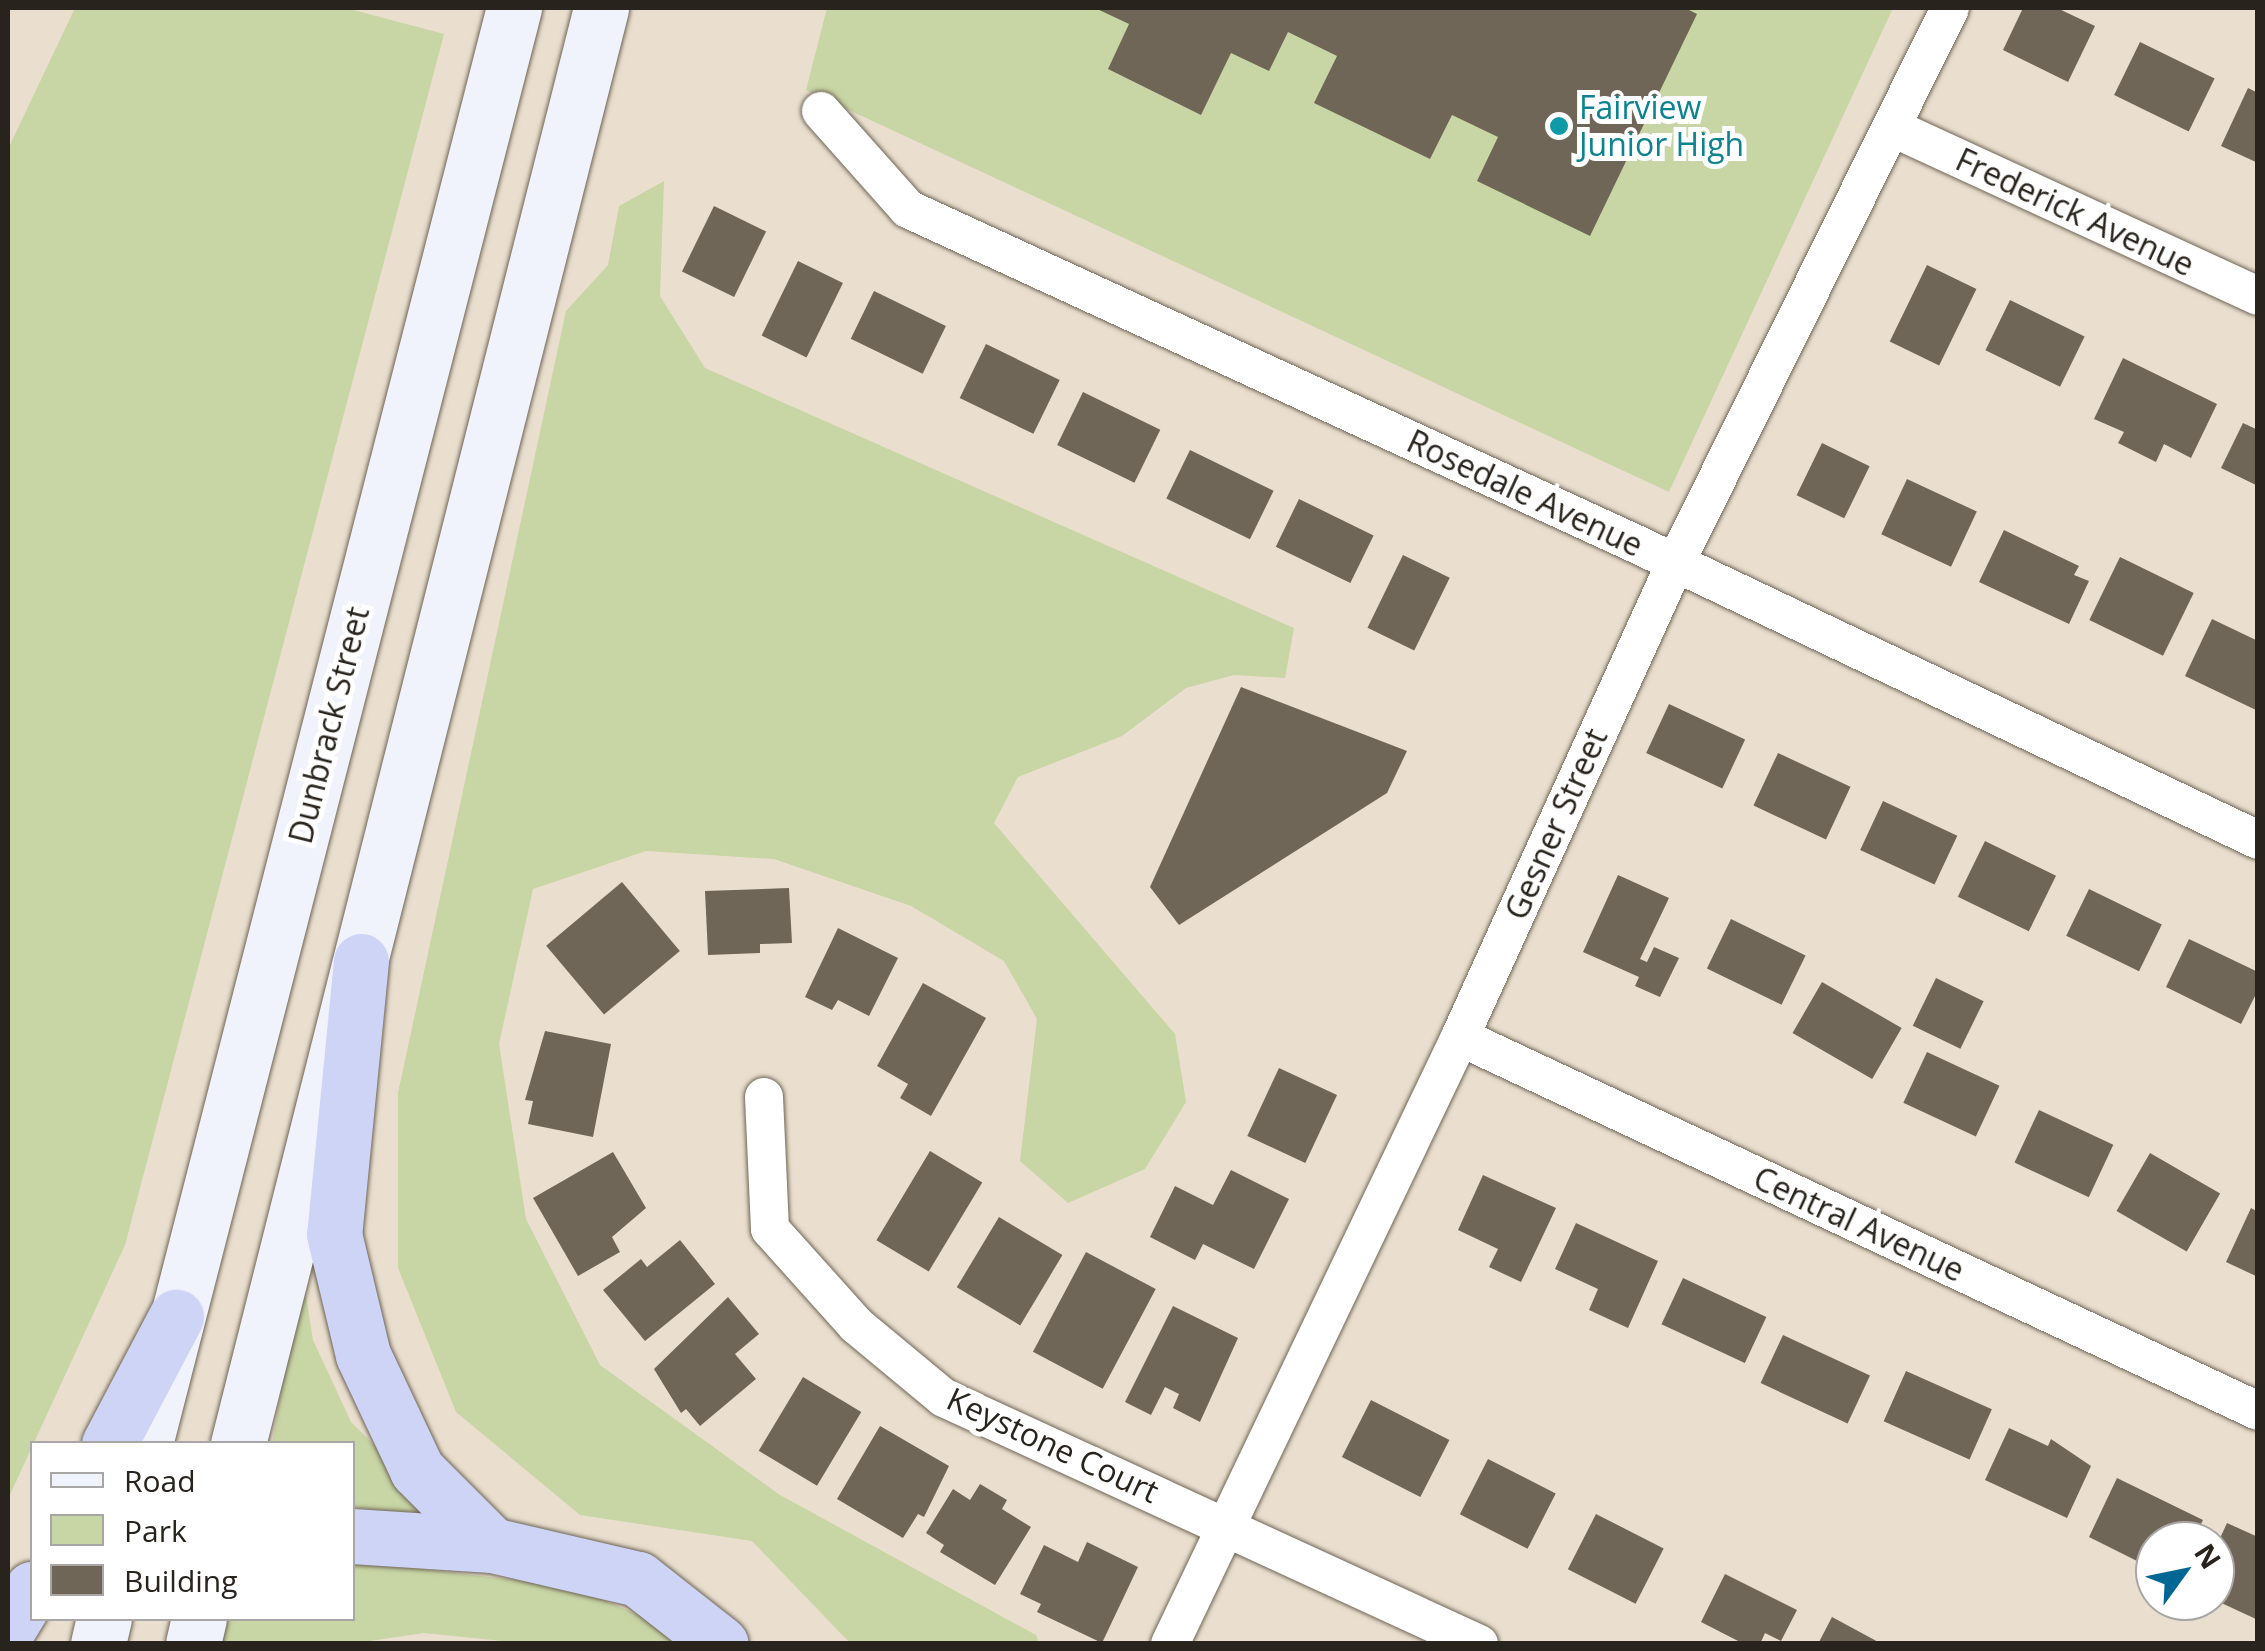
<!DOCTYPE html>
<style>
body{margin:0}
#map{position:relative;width:2265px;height:1651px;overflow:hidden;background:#eadfce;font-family:"Open Sans",sans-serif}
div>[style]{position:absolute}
.green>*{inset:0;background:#c8d5a4}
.building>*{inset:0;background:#706657;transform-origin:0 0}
.roads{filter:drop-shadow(0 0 2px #6f6556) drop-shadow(0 0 2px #6f6556)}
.street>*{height:38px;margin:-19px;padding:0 19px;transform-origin:19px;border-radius:19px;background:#fff}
.secondary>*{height:55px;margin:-27.5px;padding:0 27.5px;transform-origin:27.5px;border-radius:27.5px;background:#f0f2fc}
.highway>*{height:55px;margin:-27.5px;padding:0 27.5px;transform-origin:27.5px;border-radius:27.5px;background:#cdd4f6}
.dots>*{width:28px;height:28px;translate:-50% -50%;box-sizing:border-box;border:5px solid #fff;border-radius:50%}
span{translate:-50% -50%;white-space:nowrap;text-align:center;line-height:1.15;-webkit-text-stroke:10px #fff;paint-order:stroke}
.culture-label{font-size:32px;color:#0d838f}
.left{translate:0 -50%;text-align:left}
.street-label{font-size:32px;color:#28231d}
.frame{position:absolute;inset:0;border:10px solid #28231d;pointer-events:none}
.legend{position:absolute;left:30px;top:1441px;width:325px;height:180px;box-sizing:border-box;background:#fff;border:2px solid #a9a7a5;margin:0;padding:12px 18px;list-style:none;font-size:30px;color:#28231d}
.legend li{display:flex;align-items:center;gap:20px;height:50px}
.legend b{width:50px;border:2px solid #a9a7a5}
.north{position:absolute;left:2135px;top:1521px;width:100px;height:100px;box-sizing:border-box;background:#fff;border:2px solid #a9a7a5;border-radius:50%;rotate:57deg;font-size:28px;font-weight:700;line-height:40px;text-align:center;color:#28231d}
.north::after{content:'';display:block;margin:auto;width:35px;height:45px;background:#006694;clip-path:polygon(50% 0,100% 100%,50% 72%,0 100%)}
</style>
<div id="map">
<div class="green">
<div style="clip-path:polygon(75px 8px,346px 8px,444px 34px,125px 1245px,8px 1499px,8px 149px)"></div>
<div style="clip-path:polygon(827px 8px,1893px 8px,1669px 492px,806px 90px)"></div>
<div style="clip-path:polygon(664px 181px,660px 296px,705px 368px,1294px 628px,1285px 678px,1234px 675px,1186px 688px,1122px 736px,1018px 777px,994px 823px,1175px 1034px,1186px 1102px,1145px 1169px,1068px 1203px,1020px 1161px,1037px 1019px,1004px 961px,911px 906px,774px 859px,646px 851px,533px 889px,499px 1044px,526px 1219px,600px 1365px,780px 1495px,1036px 1635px,1039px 1643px,850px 1643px,752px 1541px,580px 1515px,456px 1412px,398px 1268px,398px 1093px,566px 311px,608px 265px,619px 206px)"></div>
<div style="clip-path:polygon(302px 1270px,313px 1340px,351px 1422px,448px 1518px,353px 1507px,352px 1444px,272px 1444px)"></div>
<div style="clip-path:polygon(353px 1561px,573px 1587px,648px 1619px,678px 1643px,531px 1644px,424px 1633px,349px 1644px,213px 1644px,220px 1619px,352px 1618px)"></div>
</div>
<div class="building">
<div style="clip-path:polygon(1095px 8px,1685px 8px,1697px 14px,1590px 236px,1477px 181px,1498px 137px,1452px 115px,1430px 159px,1314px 103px,1337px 56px,1288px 32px,1269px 71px,1231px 53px,1201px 115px,1108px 69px,1129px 24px)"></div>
<div style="clip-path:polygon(2023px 8px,2057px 8px,2095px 26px,2068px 82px,2003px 50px)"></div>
<div style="left:2140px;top:42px;width:83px;height:59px;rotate:26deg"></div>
<div style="clip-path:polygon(2248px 88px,2258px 93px,2258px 163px,2221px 146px)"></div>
<div style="left:714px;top:206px;width:58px;height:73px;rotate:26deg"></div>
<div style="left:798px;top:261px;width:50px;height:83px;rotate:26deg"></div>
<div style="left:1927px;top:265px;width:55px;height:85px;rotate:26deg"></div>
<div style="left:874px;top:291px;width:80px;height:53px;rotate:26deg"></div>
<div style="left:2010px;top:300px;width:83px;height:56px;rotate:26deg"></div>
<div style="left:986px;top:344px;width:82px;height:60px;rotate:26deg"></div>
<div style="clip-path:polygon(2123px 358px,2217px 404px,2191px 458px,2164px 444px,2156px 462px,2118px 443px,2124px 432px,2094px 419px)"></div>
<div style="left:1083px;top:392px;width:86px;height:59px;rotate:26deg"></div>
<div style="clip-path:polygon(2243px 423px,2258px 430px,2258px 486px,2221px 468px)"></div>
<div style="left:1822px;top:443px;width:53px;height:58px;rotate:26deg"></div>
<div style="left:1190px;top:450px;width:93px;height:54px;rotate:26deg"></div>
<div style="left:1907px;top:479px;width:77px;height:61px;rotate:25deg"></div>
<div style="left:1299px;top:499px;width:83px;height:53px;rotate:26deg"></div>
<div style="clip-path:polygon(2004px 530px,2079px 566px,2074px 575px,2089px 581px,2069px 624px,1979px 582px)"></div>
<div style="left:1403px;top:555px;width:52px;height:81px;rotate:26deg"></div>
<div style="left:2120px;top:557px;width:82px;height:70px;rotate:26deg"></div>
<div style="clip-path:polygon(2212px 619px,2258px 641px,2258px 711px,2185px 676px)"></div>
<div style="clip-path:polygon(1241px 687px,1407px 751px,1387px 793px,1179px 925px,1150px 887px)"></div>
<div style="left:1669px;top:704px;width:84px;height:54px;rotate:25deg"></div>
<div style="left:1778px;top:753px;width:80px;height:58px;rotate:25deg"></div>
<div style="left:1883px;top:801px;width:82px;height:54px;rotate:25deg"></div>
<div style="left:1985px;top:841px;width:79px;height:62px;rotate:26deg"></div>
<div style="clip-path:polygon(1618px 875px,1669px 898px,1640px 959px,1647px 962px,1654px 947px,1679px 958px,1660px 997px,1635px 986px,1639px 977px,1583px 952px)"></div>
<div style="left:622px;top:882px;width:90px;height:99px;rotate:50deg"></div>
<div style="clip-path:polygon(789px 888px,792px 943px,760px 944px,760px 953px,708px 955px,705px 891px)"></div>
<div style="left:2089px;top:889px;width:81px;height:52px;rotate:26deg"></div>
<div style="left:1731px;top:919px;width:83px;height:55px;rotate:26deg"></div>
<div style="clip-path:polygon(838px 928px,898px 958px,869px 1016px,838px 1000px,832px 1010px,805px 997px)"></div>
<div style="clip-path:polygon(2189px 939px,2258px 972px,2258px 990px,2241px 1024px,2166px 987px)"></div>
<div style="left:1936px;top:978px;width:53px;height:53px;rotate:26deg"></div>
<div style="left:1822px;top:982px;width:92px;height:59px;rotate:30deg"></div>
<div style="clip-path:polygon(923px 983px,986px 1018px,931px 1116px,900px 1098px,908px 1084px,877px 1066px)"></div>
<div style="clip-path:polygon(545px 1031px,611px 1044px,593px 1137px,528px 1124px,533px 1101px,525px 1100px)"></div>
<div style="left:1927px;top:1052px;width:80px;height:56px;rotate:25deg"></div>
<div style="left:1279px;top:1068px;width:64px;height:75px;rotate:25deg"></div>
<div style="left:2039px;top:1110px;width:82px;height:58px;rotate:25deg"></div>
<div style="left:930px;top:1151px;width:61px;height:104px;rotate:31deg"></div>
<div style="clip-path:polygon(613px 1152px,646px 1208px,612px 1237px,620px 1252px,578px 1276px,533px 1198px)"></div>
<div style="left:2150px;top:1153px;width:81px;height:67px;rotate:30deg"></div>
<div style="clip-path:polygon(1231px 1170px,1289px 1199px,1254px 1269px,1203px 1244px,1195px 1260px,1150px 1237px,1175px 1186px,1213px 1205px)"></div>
<div style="clip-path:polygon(1483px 1175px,1556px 1208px,1521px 1282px,1489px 1267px,1498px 1249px,1458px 1230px)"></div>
<div style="clip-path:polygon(2251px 1208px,2258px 1212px,2258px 1277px,2226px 1262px)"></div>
<div style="left:999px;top:1217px;width:74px;height:82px;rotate:31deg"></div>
<div style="clip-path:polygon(1576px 1223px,1658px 1261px,1628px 1328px,1589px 1310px,1598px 1289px,1555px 1269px)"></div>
<div style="clip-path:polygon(680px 1240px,715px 1284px,645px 1341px,603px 1290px,641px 1259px,647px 1267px)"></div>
<div style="left:1086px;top:1252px;width:79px;height:113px;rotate:28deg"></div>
<div style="left:1683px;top:1278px;width:92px;height:51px;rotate:25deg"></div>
<div style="clip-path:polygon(728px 1297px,759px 1334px,735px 1354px,756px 1379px,700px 1426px,686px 1409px,681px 1413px,654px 1369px)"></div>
<div style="clip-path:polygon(1173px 1306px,1238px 1338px,1200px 1422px,1173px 1408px,1179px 1394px,1165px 1387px,1151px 1415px,1125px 1402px)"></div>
<div style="left:1783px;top:1335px;width:96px;height:53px;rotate:25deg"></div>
<div style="left:1906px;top:1371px;width:94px;height:55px;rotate:24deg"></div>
<div style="left:803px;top:1377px;width:68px;height:86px;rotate:31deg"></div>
<div style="left:1371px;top:1400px;width:88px;height:64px;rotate:27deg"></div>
<div style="clip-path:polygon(880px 1426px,949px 1466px,924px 1517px,918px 1514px,903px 1538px,837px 1499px)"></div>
<div style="clip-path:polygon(2009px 1428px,2048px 1446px,2051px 1439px,2091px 1466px,2067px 1518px,1985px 1480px)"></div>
<div style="left:1488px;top:1459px;width:76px;height:62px;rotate:27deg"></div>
<div style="clip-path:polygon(2117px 1478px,2203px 1520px,2192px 1541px,2155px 1541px,2155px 1570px,2089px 1537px)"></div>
<div style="clip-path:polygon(980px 1484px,1007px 1500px,1002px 1509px,1031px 1527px,995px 1585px,940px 1552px,944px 1545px,926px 1533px,953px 1489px,970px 1500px)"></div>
<div style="left:1596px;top:1514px;width:76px;height:62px;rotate:27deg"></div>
<div style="clip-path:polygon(2227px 1523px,2258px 1537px,2258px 1620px,2215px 1600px,2215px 1549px)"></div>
<div style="clip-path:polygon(1087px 1542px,1138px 1567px,1102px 1643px,1037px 1612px,1041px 1604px,1020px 1594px,1044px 1545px,1078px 1562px)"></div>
<div style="clip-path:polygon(1725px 1574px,1797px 1610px,1781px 1641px,1765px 1633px,1760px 1644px,1744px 1644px,1701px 1622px)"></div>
<div style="clip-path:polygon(1832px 1617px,1882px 1644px,1818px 1644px)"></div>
</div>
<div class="roads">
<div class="street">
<div style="left:821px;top:111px;width:131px;rotate:48.4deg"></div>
<div style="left:908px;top:209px;width:799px;rotate:24.71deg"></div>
<div style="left:1634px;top:543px;width:691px;rotate:25.45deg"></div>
<div style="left:1893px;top:128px;width:402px;rotate:24.7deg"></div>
<div style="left:1460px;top:1037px;width:881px;rotate:25.11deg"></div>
<div style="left:764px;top:1097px;width:132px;rotate:87.4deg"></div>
<div style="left:770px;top:1229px;width:129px;rotate:48.1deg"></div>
<div style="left:856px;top:1325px;width:114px;rotate:39.7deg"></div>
<div style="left:944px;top:1398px;width:589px;rotate:24.69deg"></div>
<div style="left:1170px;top:1644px;width:673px;rotate:-64.46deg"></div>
<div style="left:1460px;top:1037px;width:520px;rotate:-65.56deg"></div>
<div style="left:1675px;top:564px;width:620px;rotate:-63.68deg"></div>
</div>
<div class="secondary">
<div style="left:145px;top:1444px;width:1483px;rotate:-75.59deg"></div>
<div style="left:238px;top:1444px;width:1481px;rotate:-75.81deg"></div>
<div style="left:98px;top:1644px;width:27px;rotate:-77deg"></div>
<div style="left:193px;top:1644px;width:27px;rotate:-77deg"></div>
</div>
<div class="highway">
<div style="left:361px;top:961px;width:274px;rotate:95.6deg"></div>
<div style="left:334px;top:1234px;width:124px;rotate:76.5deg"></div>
<div style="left:363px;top:1355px;width:127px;rotate:64.8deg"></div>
<div style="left:417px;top:1470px;width:106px;rotate:45deg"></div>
<div style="left:109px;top:1444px;width:144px;rotate:-62.2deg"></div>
<div style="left:352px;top:1536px;width:140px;rotate:3.7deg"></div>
<div style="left:492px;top:1545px;width:150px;rotate:13.1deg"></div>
<div style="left:638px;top:1579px;width:105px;rotate:38.1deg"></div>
<div style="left:8px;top:1629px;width:47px;rotate:-59deg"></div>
</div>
</div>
<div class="dots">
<div style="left:1559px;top:126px;background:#0f9aa8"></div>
</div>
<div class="culture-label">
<span class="left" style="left:1579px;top:126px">Fairview<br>Junior High</span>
</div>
<div class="street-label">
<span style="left:2075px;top:212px;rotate:25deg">Frederick Avenue</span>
<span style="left:1525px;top:493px;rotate:25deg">Rosedale Avenue</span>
<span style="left:329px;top:725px;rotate:-76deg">Dunbrack Street</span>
<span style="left:1556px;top:824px;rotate:-66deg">Gesner Street</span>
<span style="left:1859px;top:1224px;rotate:25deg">Central Avenue</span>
<span style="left:1053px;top:1445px;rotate:25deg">Keystone Court</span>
</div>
<div class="frame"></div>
<ul class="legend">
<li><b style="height:12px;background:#f0f2fc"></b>Road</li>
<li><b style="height:28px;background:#c8d5a4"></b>Park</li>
<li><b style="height:28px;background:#706657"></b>Building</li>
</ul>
<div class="north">N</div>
</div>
